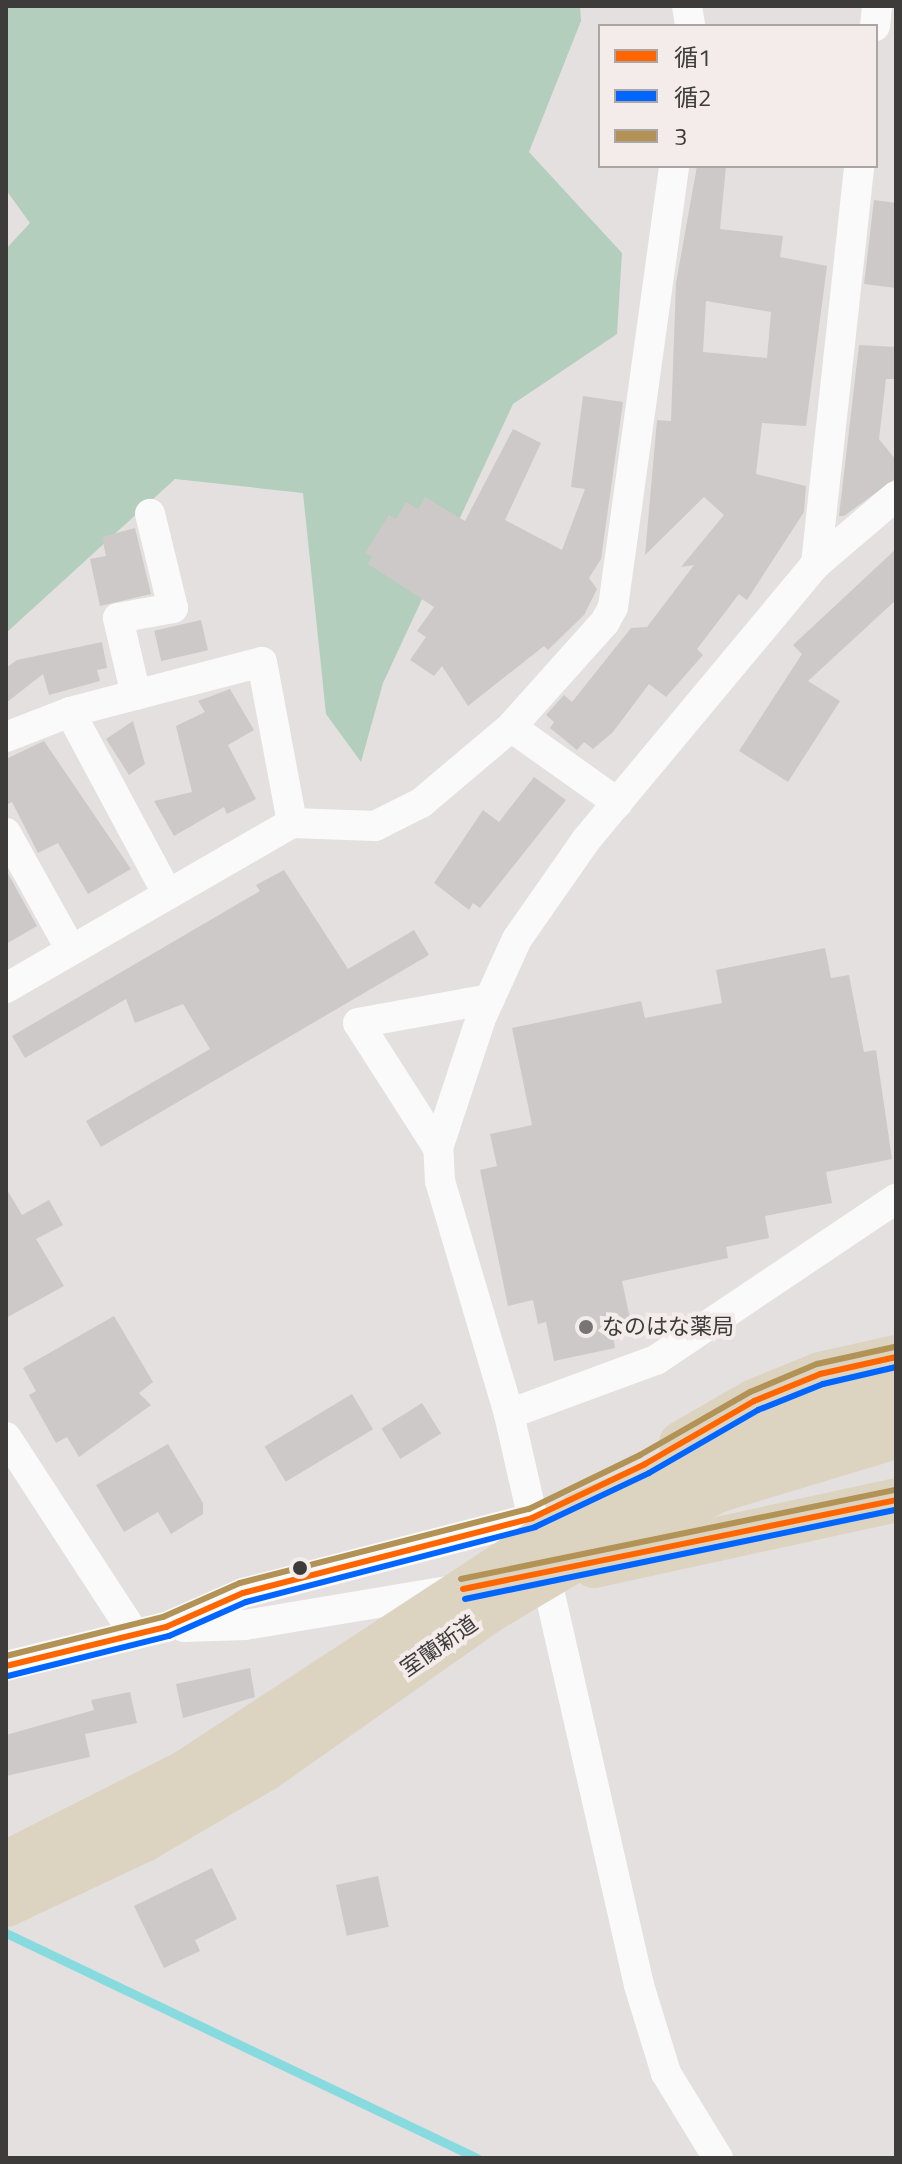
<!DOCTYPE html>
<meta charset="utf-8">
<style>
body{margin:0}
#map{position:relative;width:902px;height:2164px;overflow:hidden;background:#e4e0df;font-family:"Titillium Web","Noto Sans JP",sans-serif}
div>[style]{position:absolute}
.green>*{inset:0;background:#b3cebc}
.stream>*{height:9px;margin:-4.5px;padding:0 4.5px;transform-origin:4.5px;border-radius:4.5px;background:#87dbde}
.building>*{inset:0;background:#ccc9c8;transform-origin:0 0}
.minor>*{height:30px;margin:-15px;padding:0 15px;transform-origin:15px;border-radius:15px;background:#fbfafa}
.highway>*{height:44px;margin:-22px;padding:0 22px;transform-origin:22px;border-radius:22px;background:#dcd4c1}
.bus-1>*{height:6px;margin:-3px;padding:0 3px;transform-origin:3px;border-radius:3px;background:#f60}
.bus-2>*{height:6px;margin:-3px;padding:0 3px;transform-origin:3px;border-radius:3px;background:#06f}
.bus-3>*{height:6px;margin:-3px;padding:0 3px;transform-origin:3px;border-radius:3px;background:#b29255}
.dots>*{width:22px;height:22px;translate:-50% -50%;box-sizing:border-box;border:4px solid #f3ecea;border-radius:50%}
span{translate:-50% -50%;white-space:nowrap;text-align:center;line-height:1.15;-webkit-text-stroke:8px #f3ecea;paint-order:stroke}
.poi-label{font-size:22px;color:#3e3b3b}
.left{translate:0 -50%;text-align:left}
.street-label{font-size:22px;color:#3e3b3b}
.frame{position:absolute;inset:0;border:8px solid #3e3b3b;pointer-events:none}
.legend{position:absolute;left:598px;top:24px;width:280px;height:144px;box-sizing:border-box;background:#f3ecea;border:2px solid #aba5a4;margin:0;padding:10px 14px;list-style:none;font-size:24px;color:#3e3b3b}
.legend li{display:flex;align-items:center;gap:16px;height:40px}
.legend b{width:40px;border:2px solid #aba5a4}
</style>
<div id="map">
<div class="green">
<div style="clip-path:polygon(6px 6px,580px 6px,581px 21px,529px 152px,622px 253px,617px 334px,513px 404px,383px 683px,361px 762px,326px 714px,303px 493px,175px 479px,6px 633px,6px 249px,30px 223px,6px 190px)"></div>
</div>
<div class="stream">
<div style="left:6px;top:1933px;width:522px;rotate:25.53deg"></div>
</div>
<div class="building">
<div style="clip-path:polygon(evenodd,697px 166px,726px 166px,720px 229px,783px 236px,780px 257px,827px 266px,806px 426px,762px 423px,756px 474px,806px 486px,804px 512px,747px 600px,739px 594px,697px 649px,703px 655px,666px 697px,649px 684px,613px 732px,593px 749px,584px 742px,577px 750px,550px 728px,554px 722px,546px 715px,564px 695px,572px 702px,631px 628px,647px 627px,694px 565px,681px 567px,724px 515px,704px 497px,645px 555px,657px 420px,671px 421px,676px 283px,697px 166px,706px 301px,771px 312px,767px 358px,703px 352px,706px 301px)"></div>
<div style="clip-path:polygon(874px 200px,896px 203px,896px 288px,864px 284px)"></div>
<div style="clip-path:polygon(859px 345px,896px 347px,896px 379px,886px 379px,879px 439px,896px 460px,896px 478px,844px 516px,839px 516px)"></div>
<div style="clip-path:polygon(583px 396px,623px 402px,601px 559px,589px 578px,597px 589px,584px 615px,548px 650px,544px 646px,468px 706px,442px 666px,434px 676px,410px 660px,426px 637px,417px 631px,434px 607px,368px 564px,372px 557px,365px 553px,389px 515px,396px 519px,406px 502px,418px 509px,425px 497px,465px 521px,513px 429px,541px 443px,505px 520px,562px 550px,585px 489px,571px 487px)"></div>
<div style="clip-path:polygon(135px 528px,151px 594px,100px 606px,90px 559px,106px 556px,102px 537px)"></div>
<div style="clip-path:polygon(896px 549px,896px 600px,808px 681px,840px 701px,788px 782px,739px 751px,802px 654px,793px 645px)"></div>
<div style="left:201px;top:620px;width:31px;height:48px;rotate:77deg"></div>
<div style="clip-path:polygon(102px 642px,107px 668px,97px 670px,100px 681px,49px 695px,43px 674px,6px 703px,6px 668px,17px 660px)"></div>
<div style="clip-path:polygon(230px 689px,254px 730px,228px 745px,256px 799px,227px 814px,224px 807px,174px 836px,154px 801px,192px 792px,176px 726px,205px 712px,198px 701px)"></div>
<div style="clip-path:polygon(133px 721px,145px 764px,129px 775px,106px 739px)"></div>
<div style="clip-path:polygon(44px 741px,131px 869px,88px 894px,58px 843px,38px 853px,12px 802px,6px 805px,6px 759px)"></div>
<div style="clip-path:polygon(534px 777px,566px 800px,480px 908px,473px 903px,469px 910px,434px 883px,483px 810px,499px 822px)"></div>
<div style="clip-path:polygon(6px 870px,37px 926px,6px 944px)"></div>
<div style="clip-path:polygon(284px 870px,348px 969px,414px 930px,429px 955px,101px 1147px,86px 1121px,210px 1049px,183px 1004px,135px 1023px,126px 999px,25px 1058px,12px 1036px,260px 891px,256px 885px)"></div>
<div style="clip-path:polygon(825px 948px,831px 978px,849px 975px,864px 1052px,876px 1050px,892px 1159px,826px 1172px,832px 1203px,765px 1216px,769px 1238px,726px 1247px,728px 1258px,622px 1281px,633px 1332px,613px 1336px,615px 1348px,554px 1361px,546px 1322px,538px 1324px,533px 1300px,508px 1306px,480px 1170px,497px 1166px,490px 1134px,532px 1125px,512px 1028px,641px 1001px,645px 1018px,722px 1003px,716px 970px)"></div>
<div style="clip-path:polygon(6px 1188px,22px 1215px,49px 1200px,63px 1225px,36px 1239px,64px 1286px,6px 1318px)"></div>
<div style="clip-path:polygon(114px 1316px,153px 1382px,139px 1393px,151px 1405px,79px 1457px,67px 1437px,56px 1443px,29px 1395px,36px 1391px,23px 1368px)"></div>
<div style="left:352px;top:1394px;width:41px;height:102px;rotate:59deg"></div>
<div style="left:422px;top:1403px;width:36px;height:48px;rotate:58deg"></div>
<div style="clip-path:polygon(168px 1444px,203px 1503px,203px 1514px,171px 1534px,158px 1512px,124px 1532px,96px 1485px)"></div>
<div style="clip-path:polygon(250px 1668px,255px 1697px,183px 1718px,176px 1684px)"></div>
<div style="clip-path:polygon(130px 1692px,137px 1723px,85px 1734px,90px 1757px,6px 1776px,6px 1735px,94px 1710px,91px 1700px)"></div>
<div style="clip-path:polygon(212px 1868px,237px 1919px,195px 1940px,200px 1951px,164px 1968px,134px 1906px)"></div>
<div style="left:378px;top:1876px;width:52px;height:43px;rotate:78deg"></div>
</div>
<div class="minor">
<div style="left:687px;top:6px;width:20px;rotate:81deg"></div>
<div style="left:875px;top:26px;width:20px;rotate:-84deg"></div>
<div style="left:816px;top:564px;width:105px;rotate:-40.4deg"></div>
<div style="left:136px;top:695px;width:79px;rotate:-103.2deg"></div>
<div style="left:118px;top:618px;width:56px;rotate:-10.3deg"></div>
<div style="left:173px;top:608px;width:97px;rotate:-103.7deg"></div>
<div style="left:70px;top:712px;width:205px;rotate:61.8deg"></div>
<div style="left:511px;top:727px;width:131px;rotate:35.4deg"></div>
<div style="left:6px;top:737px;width:69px;rotate:-21.3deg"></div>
<div style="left:70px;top:712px;width:198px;rotate:-14.6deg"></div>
<div style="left:262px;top:662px;width:164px;rotate:79.4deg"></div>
<div style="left:6px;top:833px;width:134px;rotate:60.9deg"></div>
<div style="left:6px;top:988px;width:330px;rotate:-30deg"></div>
<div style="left:292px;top:823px;width:83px;rotate:2.1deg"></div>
<div style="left:375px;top:826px;width:51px;rotate:-26.6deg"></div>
<div style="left:421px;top:803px;width:118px;rotate:-40.2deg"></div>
<div style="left:511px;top:727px;width:141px;rotate:-48.2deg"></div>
<div style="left:605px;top:622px;width:17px;rotate:-62deg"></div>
<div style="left:613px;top:607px;width:445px;rotate:-82.1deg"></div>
<div style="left:438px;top:1148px;width:148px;rotate:-122.6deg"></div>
<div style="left:358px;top:1023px;width:134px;rotate:-10.3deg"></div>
<div style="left:509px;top:1414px;width:157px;rotate:-20.2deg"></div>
<div style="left:656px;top:1360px;width:289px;rotate:-33.9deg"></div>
<div style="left:6px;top:1437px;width:236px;rotate:56.9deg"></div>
<div style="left:184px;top:1627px;width:61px;rotate:-1.9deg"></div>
<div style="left:245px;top:1625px;width:207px;rotate:-9.5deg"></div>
<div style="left:6px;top:1666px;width:165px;rotate:-13.7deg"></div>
<div style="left:166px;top:1627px;width:84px;rotate:-23.8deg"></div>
<div style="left:243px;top:1593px;width:299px;rotate:-14.5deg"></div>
<div style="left:718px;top:2158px;width:100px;rotate:-121.5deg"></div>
<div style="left:666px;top:2073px;width:92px;rotate:-107.1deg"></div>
<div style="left:639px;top:1985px;width:586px;rotate:-102.83deg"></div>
<div style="left:509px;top:1414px;width:243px;rotate:-106.5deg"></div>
<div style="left:440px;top:1181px;width:33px;rotate:-93deg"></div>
<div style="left:438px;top:1148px;width:137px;rotate:-71.7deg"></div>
<div style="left:481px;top:1018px;width:87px;rotate:-65.5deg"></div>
<div style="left:517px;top:939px;width:121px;rotate:-55.1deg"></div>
<div style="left:586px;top:840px;width:359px;rotate:-50.2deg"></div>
<div style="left:816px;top:564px;width:400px;rotate:-83.8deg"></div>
</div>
<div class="highway">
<div style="left:681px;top:1443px;width:84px;rotate:-29.9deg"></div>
<div style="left:754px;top:1401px;width:71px;rotate:-22.2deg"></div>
<div style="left:820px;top:1374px;width:78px;rotate:-12.6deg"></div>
<div style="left:594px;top:1566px;width:309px;rotate:-12.3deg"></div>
<div style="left:6px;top:1863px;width:203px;rotate:-26.9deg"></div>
<div style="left:187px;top:1771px;width:469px;rotate:-33.2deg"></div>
<div style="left:579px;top:1514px;width:220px;rotate:-23.1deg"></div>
<div style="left:781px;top:1428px;width:119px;rotate:-14.6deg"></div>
<div style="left:6px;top:1905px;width:153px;rotate:-25.2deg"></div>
<div style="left:144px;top:1840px;width:139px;rotate:-30.3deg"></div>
<div style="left:264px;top:1770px;width:278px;rotate:-35.2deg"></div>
<div style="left:491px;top:1610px;width:129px;rotate:-30.7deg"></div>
<div style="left:602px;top:1544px;width:130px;rotate:-24.6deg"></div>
<div style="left:720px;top:1490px;width:184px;rotate:-16.8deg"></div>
</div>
<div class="bus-1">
<div style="left:463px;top:1589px;width:442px;rotate:-11.6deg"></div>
<div style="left:6px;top:1666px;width:165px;rotate:-13.7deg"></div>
<div style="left:166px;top:1627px;width:84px;rotate:-23.8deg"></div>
<div style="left:243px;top:1593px;width:299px;rotate:-14.5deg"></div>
<div style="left:532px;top:1518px;width:125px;rotate:-25.5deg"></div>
<div style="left:645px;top:1464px;width:126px;rotate:-30deg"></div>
<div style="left:754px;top:1401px;width:71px;rotate:-22.2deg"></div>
<div style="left:820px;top:1374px;width:78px;rotate:-12.6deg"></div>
</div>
<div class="bus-2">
<div style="left:465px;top:1599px;width:440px;rotate:-11.7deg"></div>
<div style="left:8px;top:1676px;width:166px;rotate:-14deg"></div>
<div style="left:169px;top:1636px;width:84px;rotate:-23.8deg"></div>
<div style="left:246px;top:1602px;width:299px;rotate:-14.5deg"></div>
<div style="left:535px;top:1527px;width:126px;rotate:-25.3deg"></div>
<div style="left:649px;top:1473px;width:126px;rotate:-30deg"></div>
<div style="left:758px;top:1410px;width:70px;rotate:-21.8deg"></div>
<div style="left:823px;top:1384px;width:75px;rotate:-13.1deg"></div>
</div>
<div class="bus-3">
<div style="left:461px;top:1579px;width:442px;rotate:-11.6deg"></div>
<div style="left:6px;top:1656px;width:162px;rotate:-14deg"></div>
<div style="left:163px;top:1617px;width:84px;rotate:-23.8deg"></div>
<div style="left:240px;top:1583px;width:298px;rotate:-14.4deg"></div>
<div style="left:529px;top:1509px;width:123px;rotate:-25.9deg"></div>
<div style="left:640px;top:1455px;width:127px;rotate:-29.8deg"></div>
<div style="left:750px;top:1392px;width:73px;rotate:-22.7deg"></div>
<div style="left:817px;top:1364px;width:79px;rotate:-12.4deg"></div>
</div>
<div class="dots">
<div style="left:586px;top:1327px;background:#787574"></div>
<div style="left:300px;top:1568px;background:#3e3b3b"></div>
</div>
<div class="poi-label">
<span class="left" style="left:602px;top:1327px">なのはな薬局</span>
</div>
<div class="street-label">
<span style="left:439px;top:1646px;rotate:-35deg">室蘭新道</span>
</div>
<div class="frame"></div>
<ul class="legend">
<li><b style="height:10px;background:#f60"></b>循1</li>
<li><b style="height:10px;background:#06f"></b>循2</li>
<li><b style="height:10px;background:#b29255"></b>3</li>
</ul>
</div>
